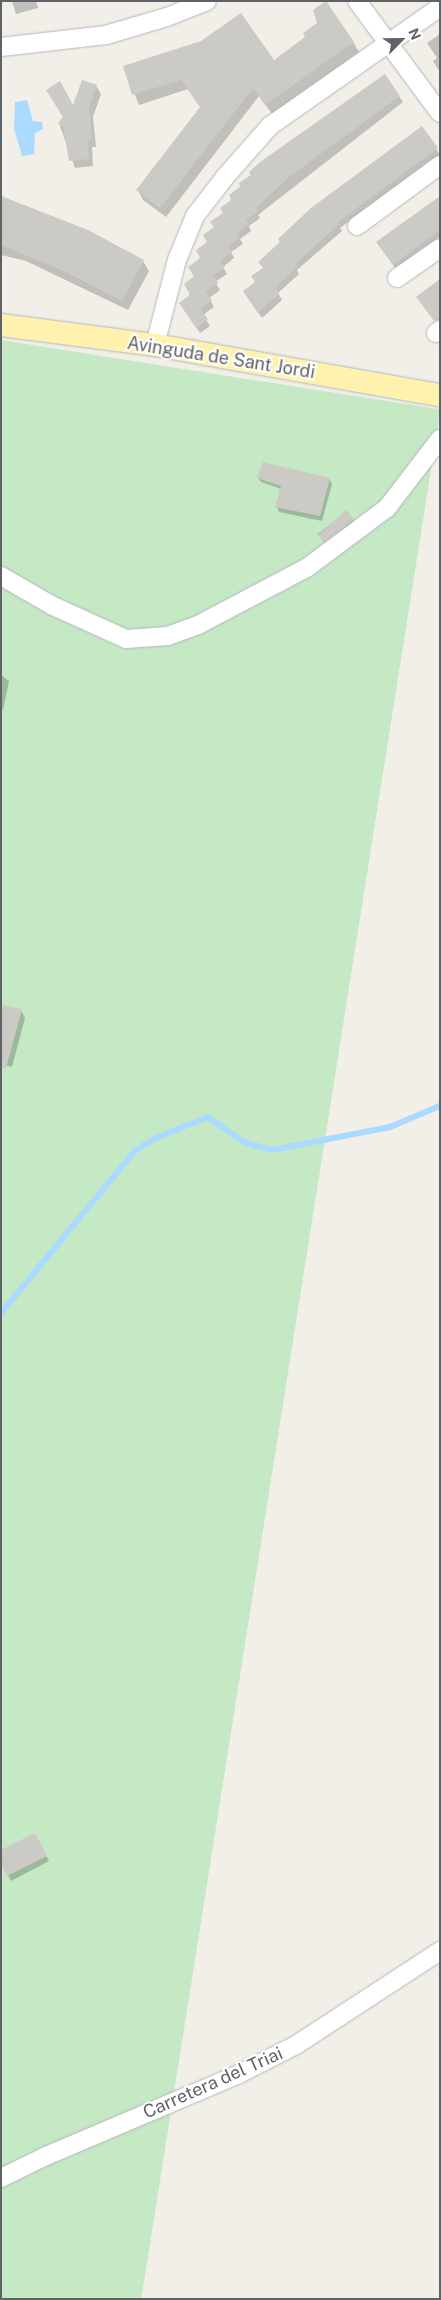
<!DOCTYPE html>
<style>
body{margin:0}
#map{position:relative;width:441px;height:2300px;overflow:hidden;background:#f1efe8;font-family:"Public Sans",sans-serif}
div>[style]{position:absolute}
.green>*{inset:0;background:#c5e8c5;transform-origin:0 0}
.water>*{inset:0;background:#aadaff}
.shadow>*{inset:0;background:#0003;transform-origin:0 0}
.stream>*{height:5.5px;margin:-2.75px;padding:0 2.75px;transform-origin:2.75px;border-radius:2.75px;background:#aadaff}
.building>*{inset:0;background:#cccac5;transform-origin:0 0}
.roads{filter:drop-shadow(0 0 1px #b5b8bc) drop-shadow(0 0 1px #b5b8bc)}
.minor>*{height:18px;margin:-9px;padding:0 9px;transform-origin:9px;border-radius:9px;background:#fff}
.major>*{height:22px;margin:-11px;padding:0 11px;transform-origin:11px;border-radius:11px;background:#fff2af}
span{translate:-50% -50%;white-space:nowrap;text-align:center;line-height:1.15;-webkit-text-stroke:4px #fff;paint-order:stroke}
.street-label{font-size:18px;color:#5f6368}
.frame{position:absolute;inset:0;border:2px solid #5f6368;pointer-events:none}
.north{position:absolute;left:376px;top:15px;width:50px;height:50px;-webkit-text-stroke:4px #fff;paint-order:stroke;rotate:67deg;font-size:14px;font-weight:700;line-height:20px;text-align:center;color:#5f6368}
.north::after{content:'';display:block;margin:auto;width:18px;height:22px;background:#5f6368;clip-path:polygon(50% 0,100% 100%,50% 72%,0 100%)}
</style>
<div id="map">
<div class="green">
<div style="left:1px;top:340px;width:445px;height:1959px;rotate:9deg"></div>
</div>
<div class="water">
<div style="clip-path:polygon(27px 100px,33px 121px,42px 122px,43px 129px,35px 133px,34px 154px,22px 156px,14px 129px,15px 102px)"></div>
</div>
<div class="shadow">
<div style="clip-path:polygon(12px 1px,36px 1px,38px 8px,16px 14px)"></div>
<div style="clip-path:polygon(319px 23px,353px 42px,359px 52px,272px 114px,259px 96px,166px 217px,143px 200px,138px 190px,201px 108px,188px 89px,139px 105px,124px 67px,274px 62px,307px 38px)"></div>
<div style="clip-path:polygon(440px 34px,440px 72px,433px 61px,437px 58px,427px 43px)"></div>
<div style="clip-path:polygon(96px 86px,101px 94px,93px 117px,96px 147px,92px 147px,93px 166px,75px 168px,59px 123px)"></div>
<div style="clip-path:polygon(399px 96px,403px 102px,258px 215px,260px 218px,249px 226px,251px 231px,240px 239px,243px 244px,231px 252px,234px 258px,223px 267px,227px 274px,215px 282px,220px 290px,209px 298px,214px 307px,203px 315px,210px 326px,200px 333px,184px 309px,209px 243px,205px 236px)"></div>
<div style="clip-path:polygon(422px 128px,440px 155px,340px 228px,342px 231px,297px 270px,299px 274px,278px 293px,282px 300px,262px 318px,247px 297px,264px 269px)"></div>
<div style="clip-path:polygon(1px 197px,143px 261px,149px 271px,128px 310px,26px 261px,1px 255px)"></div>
<div style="clip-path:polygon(440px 197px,440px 237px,396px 269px,381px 248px)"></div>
<div style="clip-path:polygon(258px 478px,329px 479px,332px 484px,322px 521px,279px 512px,277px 507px,281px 489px,261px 482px)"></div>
<div style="left:346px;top:512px;width:16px;height:36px;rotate:52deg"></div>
<div style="clip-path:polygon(1px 675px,9px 681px,3px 710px,1px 709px)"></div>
<div style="clip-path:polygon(21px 1010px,25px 1018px,12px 1067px,1px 1064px)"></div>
<div style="clip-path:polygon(37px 1839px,49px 1861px,11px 1881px,1px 1862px)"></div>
</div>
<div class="stream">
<div style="left:1px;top:1313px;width:212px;rotate:-50.4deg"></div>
<div style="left:136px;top:1150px;width:26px;rotate:-31deg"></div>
<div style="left:158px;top:1137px;width:54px;rotate:-21.8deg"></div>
<div style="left:208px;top:1117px;width:44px;rotate:34.8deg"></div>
<div style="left:244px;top:1142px;width:29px;rotate:16deg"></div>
<div style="left:272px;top:1150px;width:120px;rotate:-11deg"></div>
<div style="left:390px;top:1127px;width:54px;rotate:-22.8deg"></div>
</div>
<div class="building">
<div style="clip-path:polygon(326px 1px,354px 42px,265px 105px,253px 88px,160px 208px,136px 190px,200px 107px,181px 80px,132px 95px,123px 66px,201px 41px,241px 13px,274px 60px,305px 37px,303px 33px,317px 23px,313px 10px)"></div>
<div style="clip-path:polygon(385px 74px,400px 96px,289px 177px,256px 208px,258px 212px,246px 220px,249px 224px,237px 233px,240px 238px,228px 246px,232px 252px,220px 261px,225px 267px,213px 276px,218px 283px,206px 292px,212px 300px,200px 309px,208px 319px,196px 328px,179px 303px,190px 295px,184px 284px,194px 276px,188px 267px,200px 258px,196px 250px,207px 242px,203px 235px,214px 227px,210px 222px,223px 213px,220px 208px,231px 200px,229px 195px,240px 187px,239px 183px,251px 175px,249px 172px,260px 162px)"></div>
<div style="clip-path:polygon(82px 80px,97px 85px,89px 108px,92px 139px,88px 140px,89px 159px,69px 161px,63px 127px,58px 123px,63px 117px,46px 90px,60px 81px,73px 105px)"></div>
<div style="clip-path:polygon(422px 126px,438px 148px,338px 222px,339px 224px,295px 264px,297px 267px,276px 287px,279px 294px,258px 313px,243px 291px,255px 282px,251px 276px,263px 268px,258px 262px,280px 242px,278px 239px,311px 208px)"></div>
<div style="clip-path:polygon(1px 196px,88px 230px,144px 260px,122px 301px,64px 271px,1px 245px)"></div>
<div style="clip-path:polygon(440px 196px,440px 230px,393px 265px,376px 242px)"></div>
<div style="clip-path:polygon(440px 279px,440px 320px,434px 321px,416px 297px)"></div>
<div style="clip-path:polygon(263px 462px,330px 478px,320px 516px,275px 507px,281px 486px,257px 478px)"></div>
<div style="left:346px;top:510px;width:12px;height:38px;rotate:48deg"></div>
<div style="clip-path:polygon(1px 1005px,22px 1009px,6px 1068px,1px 1067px)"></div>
<div style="clip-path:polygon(35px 1833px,47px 1856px,7px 1876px,1px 1864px,1px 1850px)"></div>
</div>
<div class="roads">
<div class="minor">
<div style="left:357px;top:1px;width:139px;rotate:53.5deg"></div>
<div style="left:1px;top:47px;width:106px;rotate:-6.5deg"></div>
<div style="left:106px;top:35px;width:64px;rotate:-16.4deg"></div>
<div style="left:167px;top:17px;width:43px;rotate:-21.8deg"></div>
<div style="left:357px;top:226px;width:103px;rotate:-36.3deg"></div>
<div style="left:397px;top:278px;width:52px;rotate:-34.9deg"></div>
<div style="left:436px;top:333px;width:5px;rotate:-37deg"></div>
<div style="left:155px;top:345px;width:88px;rotate:-75.5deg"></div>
<div style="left:177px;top:260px;width:48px;rotate:-67.8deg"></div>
<div style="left:195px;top:216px;width:49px;rotate:-52.4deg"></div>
<div style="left:225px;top:177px;width:68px;rotate:-48.6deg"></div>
<div style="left:270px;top:126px;width:208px;rotate:-35deg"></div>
<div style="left:1px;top:576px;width:58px;rotate:30.1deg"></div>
<div style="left:51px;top:605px;width:82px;rotate:24.4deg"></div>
<div style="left:126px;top:639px;width:42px;rotate:-4.1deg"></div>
<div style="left:168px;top:636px;width:32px;rotate:-20deg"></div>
<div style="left:198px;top:625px;width:124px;rotate:-27.8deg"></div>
<div style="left:308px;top:567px;width:99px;rotate:-36.8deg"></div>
<div style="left:387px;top:508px;width:87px;rotate:-52.5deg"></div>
<div style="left:1px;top:2178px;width:50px;rotate:-26.1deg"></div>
<div style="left:46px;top:2156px;width:210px;rotate:-23deg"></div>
<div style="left:239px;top:2074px;width:64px;rotate:-27deg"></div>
<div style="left:296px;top:2045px;width:172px;rotate:-33.1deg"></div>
</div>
<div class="major">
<div style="left:1px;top:325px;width:155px;rotate:7.4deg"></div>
<div style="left:155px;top:345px;width:289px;rotate:10deg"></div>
</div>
</div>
<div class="street-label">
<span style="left:221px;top:358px;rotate:9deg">Avinguda de Sant Jordi</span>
<span style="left:213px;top:2083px;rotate:-24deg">Carretera del Triai</span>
</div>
<div class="frame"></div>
<div class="north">N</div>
</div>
